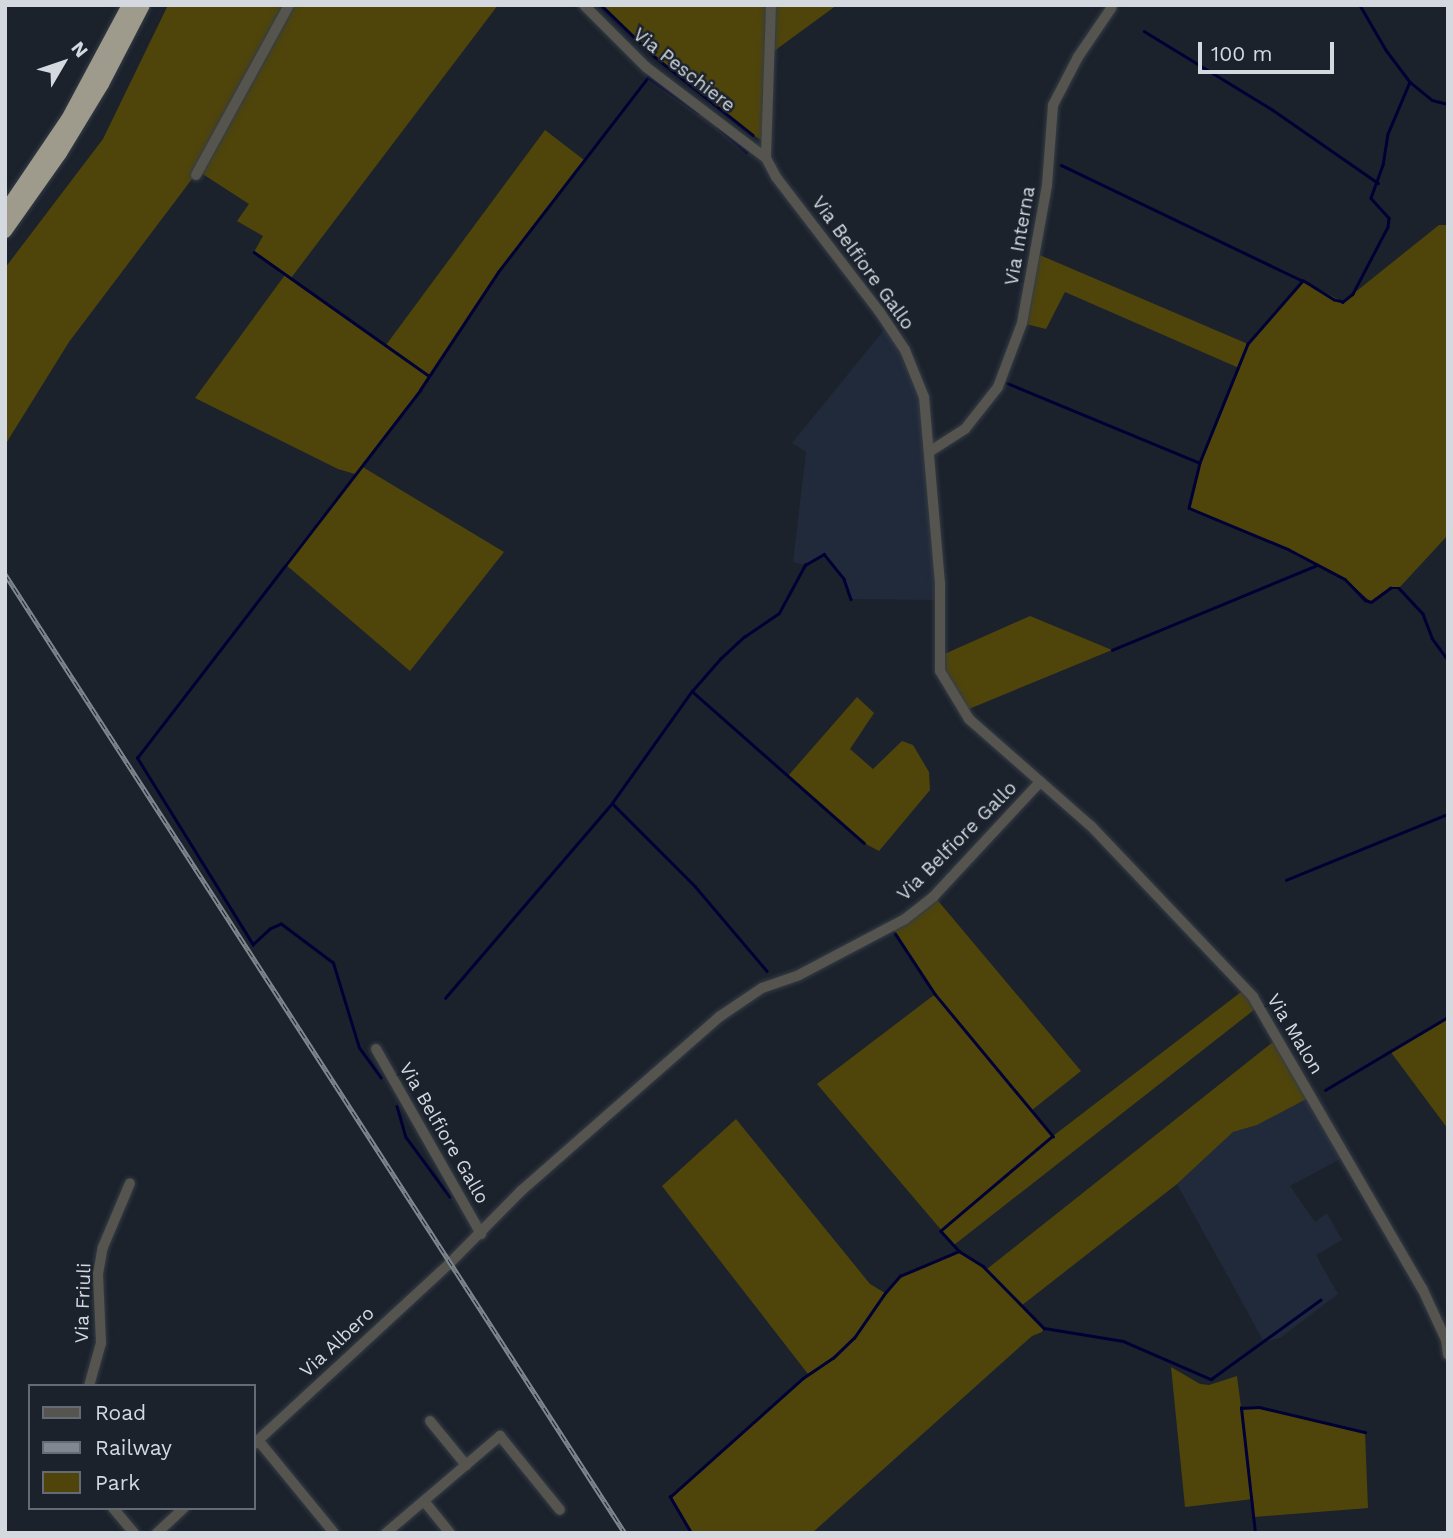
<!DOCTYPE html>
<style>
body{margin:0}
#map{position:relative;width:1453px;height:1538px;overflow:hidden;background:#1b222c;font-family:"Work Sans",sans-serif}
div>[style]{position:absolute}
.built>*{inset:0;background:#212a3a}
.green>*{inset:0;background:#4f450b}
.stream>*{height:2.5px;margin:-1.25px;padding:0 1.25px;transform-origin:1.25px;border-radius:1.25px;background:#000035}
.roads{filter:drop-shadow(0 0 2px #353c45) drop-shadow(0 0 2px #353c45)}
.minor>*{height:10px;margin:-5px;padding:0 5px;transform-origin:5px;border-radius:5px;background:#55544e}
.highway>*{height:14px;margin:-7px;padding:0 7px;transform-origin:7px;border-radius:7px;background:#9e9b8c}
.rail>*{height:5px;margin-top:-2.5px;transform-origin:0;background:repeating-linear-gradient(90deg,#1b222c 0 8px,#81878f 0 16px);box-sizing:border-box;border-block:2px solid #81878f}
span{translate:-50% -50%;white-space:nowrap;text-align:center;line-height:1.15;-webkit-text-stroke:5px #1b222c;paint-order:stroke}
.street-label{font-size:19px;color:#d4d9e0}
.frame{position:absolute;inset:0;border:7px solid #d4d9e0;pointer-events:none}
.legend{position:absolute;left:28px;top:1384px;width:228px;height:126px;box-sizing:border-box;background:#1b222c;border:2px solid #656b74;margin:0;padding:9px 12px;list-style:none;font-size:21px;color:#d4d9e0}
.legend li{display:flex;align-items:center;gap:14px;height:35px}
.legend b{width:35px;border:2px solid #656b74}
.north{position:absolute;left:28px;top:28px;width:70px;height:70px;-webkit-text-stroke:5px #1b222c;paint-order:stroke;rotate:51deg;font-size:19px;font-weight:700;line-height:28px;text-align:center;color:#d4d9e0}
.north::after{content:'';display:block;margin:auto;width:24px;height:32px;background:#d4d9e0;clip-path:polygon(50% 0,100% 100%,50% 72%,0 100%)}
.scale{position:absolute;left:1198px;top:42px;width:136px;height:32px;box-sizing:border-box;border:4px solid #d4d9e0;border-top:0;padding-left:9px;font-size:21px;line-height:24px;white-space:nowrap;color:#d4d9e0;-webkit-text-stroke:5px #1b222c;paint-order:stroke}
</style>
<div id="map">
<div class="built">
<div style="clip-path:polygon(888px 325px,924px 397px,940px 600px,851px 599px,844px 579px,825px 554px,805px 565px,793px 562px,806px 452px,792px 443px)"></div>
<div style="clip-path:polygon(1312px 1096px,1346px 1156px,1290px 1186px,1315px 1222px,1327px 1213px,1342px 1240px,1316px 1255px,1338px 1294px,1280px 1338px,1264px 1342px,1177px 1184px,1233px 1132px,1257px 1125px)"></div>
</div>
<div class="green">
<div style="clip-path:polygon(168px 5px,498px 5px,291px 278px,386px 345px,545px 130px,584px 160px,498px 272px,430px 376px,361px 466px,504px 552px,410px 671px,285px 564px,355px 474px,338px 469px,195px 398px,285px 275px,254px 252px,263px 236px,237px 221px,249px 204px,198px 171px,69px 342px,5px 445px,5px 268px,103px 139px)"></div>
<div style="clip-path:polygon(601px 5px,837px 5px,770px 54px,765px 142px,753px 135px,655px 57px)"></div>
<div style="clip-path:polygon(1439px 225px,1448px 225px,1448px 535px,1399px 588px,1390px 588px,1371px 602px,1345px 579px,1288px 549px,1189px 508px,1200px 463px,1239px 368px,1065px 292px,1046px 329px,1022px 323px,1035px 253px,1248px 344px,1303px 281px,1343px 302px)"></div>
<div style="clip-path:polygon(1030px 616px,1112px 650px,964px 711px,940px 671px,940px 656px)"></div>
<div style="clip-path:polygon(857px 697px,874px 713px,850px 749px,873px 769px,902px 741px,913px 745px,929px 772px,930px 790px,879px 851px,864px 843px,788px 776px)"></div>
<div style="clip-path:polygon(934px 896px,1081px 1071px,1032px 1110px,1053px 1136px,1245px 989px,1259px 1006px,954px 1245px,817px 1084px,934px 995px,892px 928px)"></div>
<div style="clip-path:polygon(1448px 1017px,1448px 1129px,1390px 1051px)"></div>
<div style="clip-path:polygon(1278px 1038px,1312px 1096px,1257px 1125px,1233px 1132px,1177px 1184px,1021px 1306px,1044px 1328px,1042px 1332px,1032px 1336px,812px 1533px,691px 1533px,670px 1497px,808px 1374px,662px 1186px,736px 1119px,870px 1284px,885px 1293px,900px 1276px,959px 1251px,987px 1269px)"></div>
<div style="clip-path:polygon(1171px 1367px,1200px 1384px,1209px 1385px,1237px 1376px,1241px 1407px,1259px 1407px,1365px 1432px,1368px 1508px,1254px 1517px,1253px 1499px,1185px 1507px)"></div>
</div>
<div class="stream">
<div style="left:601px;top:5px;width:75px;rotate:43.9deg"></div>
<div style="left:655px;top:57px;width:125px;rotate:38.5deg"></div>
<div style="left:1360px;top:5px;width:52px;rotate:60deg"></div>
<div style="left:1386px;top:50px;width:40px;rotate:53deg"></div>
<div style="left:1410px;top:82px;width:56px;rotate:112.9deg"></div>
<div style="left:1388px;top:134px;width:31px;rotate:99deg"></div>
<div style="left:1383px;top:165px;width:35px;rotate:110deg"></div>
<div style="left:1371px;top:198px;width:27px;rotate:48deg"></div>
<div style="left:1389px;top:218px;width:9px;rotate:96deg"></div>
<div style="left:1388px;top:227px;width:76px;rotate:117.6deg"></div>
<div style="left:1353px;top:294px;width:13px;rotate:141deg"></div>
<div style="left:1343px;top:302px;width:9px;rotate:-167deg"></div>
<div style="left:1334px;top:300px;width:36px;rotate:-148deg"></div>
<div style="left:1303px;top:281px;width:84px;rotate:131.1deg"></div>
<div style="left:1248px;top:344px;width:128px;rotate:112deg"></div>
<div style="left:1200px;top:463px;width:46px;rotate:103.7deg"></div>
<div style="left:1189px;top:508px;width:107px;rotate:22.5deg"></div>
<div style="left:1288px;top:549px;width:64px;rotate:27.8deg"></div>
<div style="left:1345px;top:579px;width:29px;rotate:46deg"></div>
<div style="left:1365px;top:600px;width:6px;rotate:18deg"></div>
<div style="left:1371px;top:602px;width:24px;rotate:-36deg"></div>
<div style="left:1390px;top:588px;width:9px"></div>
<div style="left:1399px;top:588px;width:35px;rotate:47deg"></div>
<div style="left:1423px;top:614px;width:26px;rotate:69deg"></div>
<div style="left:1432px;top:638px;width:27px;rotate:54deg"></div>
<div style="left:1144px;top:31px;width:151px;rotate:31.5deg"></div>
<div style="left:1273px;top:110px;width:128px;rotate:34.8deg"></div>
<div style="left:1410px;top:82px;width:28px;rotate:39deg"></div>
<div style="left:1432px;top:100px;width:16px;rotate:14deg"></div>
<div style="left:718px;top:127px;width:38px;rotate:41deg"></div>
<div style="left:1061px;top:165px;width:268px;rotate:25.6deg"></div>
<div style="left:254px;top:252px;width:213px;rotate:35.3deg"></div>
<div style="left:1007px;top:383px;width:207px;rotate:22.5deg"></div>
<div style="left:1112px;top:650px;width:220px;rotate:-22.5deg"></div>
<div style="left:693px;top:692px;width:228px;rotate:41.4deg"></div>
<div style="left:612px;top:803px;width:117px;rotate:45deg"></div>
<div style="left:695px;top:886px;width:111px;rotate:49.7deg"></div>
<div style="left:1286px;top:880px;width:175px;rotate:-22.2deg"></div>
<div style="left:895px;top:933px;width:73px;rotate:56.7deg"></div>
<div style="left:935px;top:994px;width:185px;rotate:50.3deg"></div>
<div style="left:1053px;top:1136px;width:147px;rotate:139.7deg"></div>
<div style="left:941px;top:1231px;width:25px;rotate:48deg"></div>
<div style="left:445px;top:998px;width:257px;rotate:-49.4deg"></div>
<div style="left:612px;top:803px;width:138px;rotate:-54.5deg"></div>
<div style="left:692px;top:691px;width:43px;rotate:-48.8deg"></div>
<div style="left:720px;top:659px;width:33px;rotate:-43deg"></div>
<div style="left:744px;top:637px;width:42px;rotate:-34.4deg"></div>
<div style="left:779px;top:613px;width:55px;rotate:-61.6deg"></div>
<div style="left:805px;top:565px;width:22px;rotate:-30deg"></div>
<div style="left:824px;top:554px;width:32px;rotate:51deg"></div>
<div style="left:844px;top:579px;width:21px;rotate:71deg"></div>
<div style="left:381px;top:1078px;width:37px;rotate:-126deg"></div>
<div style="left:359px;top:1048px;width:89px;rotate:-107deg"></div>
<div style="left:333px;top:963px;width:65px;rotate:-143.1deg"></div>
<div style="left:281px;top:924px;width:12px;rotate:156deg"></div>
<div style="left:270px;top:929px;width:23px;rotate:137deg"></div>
<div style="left:253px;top:945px;width:220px;rotate:-121.8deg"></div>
<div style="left:137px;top:758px;width:464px;rotate:-52.4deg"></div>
<div style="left:420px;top:390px;width:141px;rotate:-56.5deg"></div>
<div style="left:498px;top:272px;width:246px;rotate:-52.4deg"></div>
<div style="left:648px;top:77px;width:62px;rotate:35.2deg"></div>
<div style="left:1325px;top:1090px;width:143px;rotate:-30.7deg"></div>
<div style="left:397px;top:1106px;width:32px;rotate:74deg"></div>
<div style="left:406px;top:1137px;width:74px;rotate:53.7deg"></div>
<div style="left:691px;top:1533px;width:42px;rotate:-120.3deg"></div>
<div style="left:670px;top:1497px;width:178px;rotate:-41.8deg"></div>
<div style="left:803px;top:1378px;width:36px;rotate:-34deg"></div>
<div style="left:833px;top:1358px;width:29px;rotate:-44deg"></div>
<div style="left:854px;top:1338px;width:55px;rotate:-55.4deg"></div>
<div style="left:885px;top:1293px;width:23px;rotate:-49deg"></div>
<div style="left:900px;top:1276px;width:64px;rotate:-23deg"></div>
<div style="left:959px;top:1251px;width:28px;rotate:32deg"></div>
<div style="left:983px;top:1266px;width:87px;rotate:45.5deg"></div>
<div style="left:1044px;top:1328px;width:80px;rotate:9.3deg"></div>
<div style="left:1123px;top:1341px;width:96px;rotate:23.4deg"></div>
<div style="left:1211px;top:1379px;width:135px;rotate:-35.9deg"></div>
<div style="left:1255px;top:1533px;width:126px;rotate:-96.4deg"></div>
<div style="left:1241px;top:1408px;width:18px;rotate:-3deg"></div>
<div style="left:1259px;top:1407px;width:109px;rotate:13.3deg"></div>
</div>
<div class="roads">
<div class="minor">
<div style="left:584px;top:5px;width:88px;rotate:45deg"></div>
<div style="left:646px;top:67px;width:151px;rotate:37.2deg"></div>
<div style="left:771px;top:5px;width:153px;rotate:91.9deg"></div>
<div style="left:766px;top:158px;width:21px;rotate:62deg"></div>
<div style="left:776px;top:177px;width:169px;rotate:52.5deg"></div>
<div style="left:879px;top:311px;width:47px;rotate:56.3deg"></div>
<div style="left:905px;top:350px;width:51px;rotate:68deg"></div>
<div style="left:924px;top:397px;width:187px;rotate:85.1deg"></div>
<div style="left:940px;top:583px;width:88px;rotate:90deg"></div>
<div style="left:940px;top:671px;width:56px;rotate:58.9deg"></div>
<div style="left:969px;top:719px;width:162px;rotate:41.3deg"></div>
<div style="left:1091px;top:826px;width:236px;rotate:46.5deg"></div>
<div style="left:1253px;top:997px;width:337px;rotate:59.9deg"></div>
<div style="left:1422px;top:1288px;width:57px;rotate:65.2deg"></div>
<div style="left:1446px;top:1340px;width:15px;rotate:82deg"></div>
<div style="left:196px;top:175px;width:194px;rotate:-61.3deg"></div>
<div style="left:929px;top:452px;width:43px;rotate:-32.6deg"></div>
<div style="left:965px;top:429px;width:53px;rotate:-51.8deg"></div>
<div style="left:998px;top:387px;width:68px;rotate:-69.4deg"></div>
<div style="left:1022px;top:323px;width:140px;rotate:-79.7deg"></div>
<div style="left:1047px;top:185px;width:80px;rotate:-85.7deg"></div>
<div style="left:1053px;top:105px;width:54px;rotate:-62.5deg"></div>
<div style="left:1078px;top:57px;width:60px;rotate:-55.8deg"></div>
<div style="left:376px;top:1049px;width:213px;rotate:60.4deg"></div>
<div style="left:89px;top:1386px;width:45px;rotate:-74.4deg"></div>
<div style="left:101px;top:1343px;width:69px;rotate:-92.5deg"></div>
<div style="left:98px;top:1274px;width:27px;rotate:-80deg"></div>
<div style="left:103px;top:1247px;width:69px;rotate:-67.1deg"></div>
<div style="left:430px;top:1421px;width:57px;rotate:50.7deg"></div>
<div style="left:258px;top:1440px;width:120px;rotate:50.7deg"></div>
<div style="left:254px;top:1444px;width:267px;rotate:-42.7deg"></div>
<div style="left:450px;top:1263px;width:101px;rotate:-45.4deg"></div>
<div style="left:521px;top:1191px;width:264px;rotate:-41.3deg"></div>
<div style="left:719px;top:1017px;width:52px;rotate:-34deg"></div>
<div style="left:762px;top:988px;width:39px;rotate:-19deg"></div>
<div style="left:799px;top:975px;width:120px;rotate:-27.8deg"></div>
<div style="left:905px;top:919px;width:37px;rotate:-38deg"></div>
<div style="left:934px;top:896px;width:156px;rotate:-47.1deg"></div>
<div style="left:424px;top:1501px;width:41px;rotate:50.9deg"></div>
<div style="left:113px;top:1508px;width:33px;rotate:50deg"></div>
<div style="left:157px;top:1533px;width:37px;rotate:-43deg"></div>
<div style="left:386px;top:1533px;width:150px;rotate:-40.4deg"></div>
<div style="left:500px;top:1436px;width:95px;rotate:51deg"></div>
</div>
<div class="highway">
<div style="left:5px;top:212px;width:112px;rotate:-55.9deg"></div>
<div style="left:68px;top:119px;width:129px;rotate:-61.8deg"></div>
<div style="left:5px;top:231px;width:95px;rotate:-54.8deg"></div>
<div style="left:60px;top:153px;width:81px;rotate:-58.7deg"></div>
<div style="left:102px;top:84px;width:89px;rotate:-62.6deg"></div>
</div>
</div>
<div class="rail">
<div style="left:5px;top:574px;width:1142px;rotate:57.12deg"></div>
</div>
<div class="street-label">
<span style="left:684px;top:70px;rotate:38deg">Via Peschiere</span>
<span style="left:1020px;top:236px;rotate:-80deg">Via Interna</span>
<span style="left:863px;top:263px;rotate:54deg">Via Belfiore Gallo</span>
<span style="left:957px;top:841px;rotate:-45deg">Via Belfiore Gallo</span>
<span style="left:1295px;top:1034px;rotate:59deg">Via Malon</span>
<span style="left:444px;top:1133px;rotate:60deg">Via Belfiore Gallo</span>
<span style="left:83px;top:1303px;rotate:-88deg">Via Friuli</span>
<span style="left:337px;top:1342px;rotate:-43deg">Via Albero</span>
</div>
<div class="frame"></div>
<ul class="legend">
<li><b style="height:9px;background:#55544e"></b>Road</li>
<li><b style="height:9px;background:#81878f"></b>Railway</li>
<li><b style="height:19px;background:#4f450b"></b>Park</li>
</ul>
<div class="north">N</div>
<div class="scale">100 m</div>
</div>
